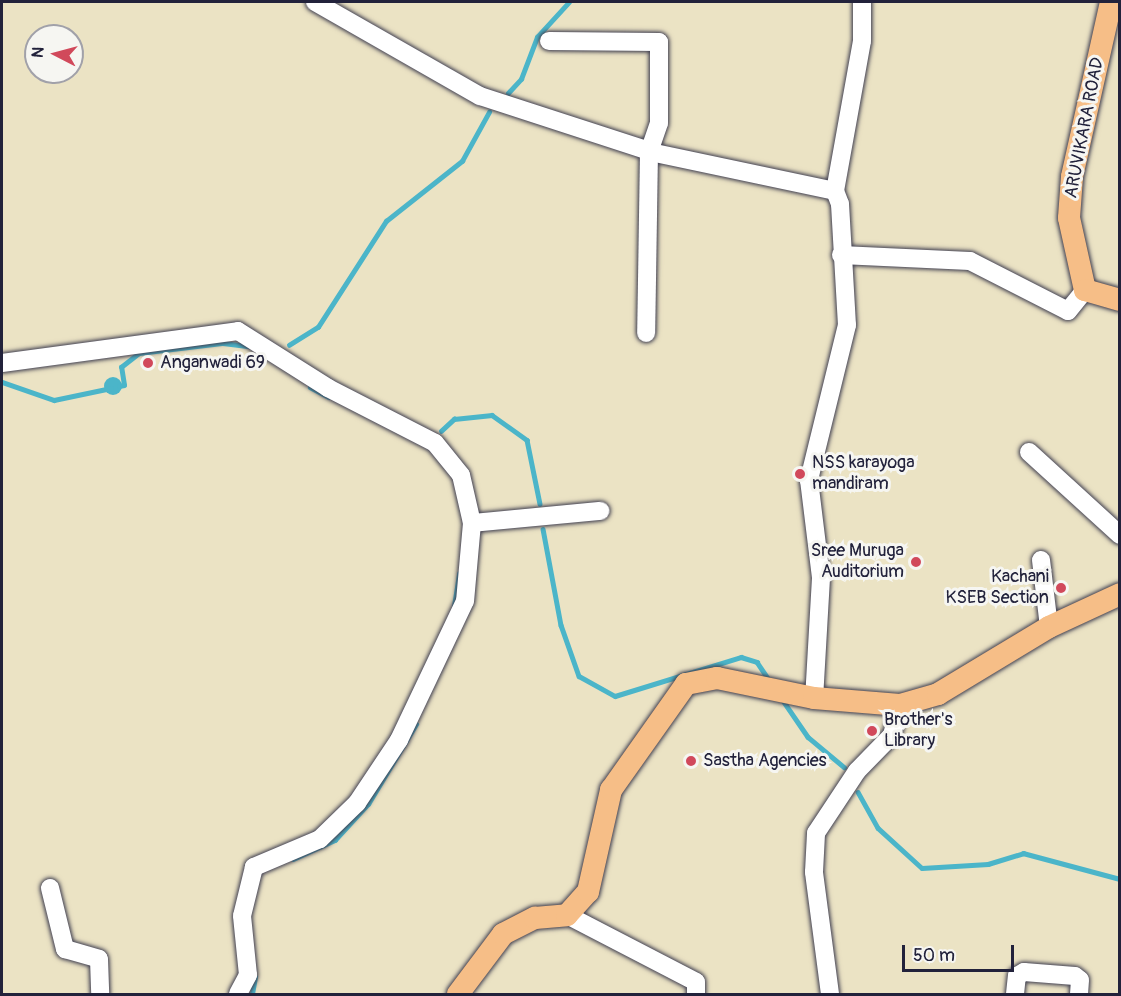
<!DOCTYPE html>
<style>
body{margin:0}
#map{position:relative;width:1121px;height:996px;overflow:hidden;background:#ebe3c4;font-family:Pangolin,sans-serif}
div>[style]{position:absolute}
.water>*{inset:0;background:#4bb5c9}
.round{border-radius:50%}
.stream>*{height:4.5px;margin:-2.25px;padding:0 2.25px;transform-origin:2.25px;border-radius:2.25px;background:#4bb5c9}
.roads{filter:drop-shadow(0 0 2px #403f50) drop-shadow(0 0 2px #403f50)}
.minor>*{height:18px;margin:-9px;padding:0 9px;transform-origin:9px;border-radius:9px;background:#fff}
.major>*{height:22px;margin:-11px;padding:0 11px;transform-origin:11px;border-radius:11px;background:#f6be87}
.dots>*{width:16px;height:16px;translate:-50% -50%;box-sizing:border-box;border:3px solid #f6f6f2;border-radius:50%}
span{translate:-50% -50%;white-space:nowrap;text-align:center;line-height:1.15;-webkit-text-stroke:6px #f6f6f2;paint-order:stroke}
.street-label{font-size:18px;color:#22223b}
.poi-label{font-size:18px;color:#22223b}
.left{translate:0 -50%;text-align:left}
.right{translate:-100% -50%;text-align:right}
.frame{position:absolute;inset:0;border:3px solid #22223b;pointer-events:none}
.north{position:absolute;left:24px;top:24px;width:60px;height:60px;box-sizing:border-box;background:#f6f6f2;border:2px solid #a1a1a9;border-radius:50%;rotate:276deg;font-size:16px;font-weight:700;line-height:24px;text-align:center;color:#22223b}
.north::after{content:'';display:block;margin:auto;width:21px;height:27px;background:#d1495b;clip-path:polygon(50% 0,100% 100%,50% 72%,0 100%)}
.scale{position:absolute;left:902px;top:945px;width:112px;height:27px;box-sizing:border-box;border:3px solid #22223b;border-top:0;padding-left:8px;font-size:18px;line-height:21px;white-space:nowrap;color:#22223b;-webkit-text-stroke:4px #f6f6f2;paint-order:stroke}
</style>
<div id="map">
<div class="water">
<div class="round" style="left:104px;top:377px;width:18px;height:18px"></div>
</div>
<div class="stream">
<div style="left:508px;top:93px;width:19px;rotate:-47deg"></div>
<div style="left:521px;top:79px;width:45px;rotate:-69.1deg"></div>
<div style="left:537px;top:37px;width:47px;rotate:-47.6deg"></div>
<div style="left:289px;top:345px;width:34px;rotate:-32deg"></div>
<div style="left:318px;top:327px;width:126px;rotate:-57.3deg"></div>
<div style="left:386px;top:221px;width:97px;rotate:-38.3deg"></div>
<div style="left:462px;top:161px;width:56px;rotate:-61.1deg"></div>
<div style="left:2px;top:382px;width:55px;rotate:19.1deg"></div>
<div style="left:54px;top:400px;width:58px;rotate:-11.9deg"></div>
<div style="left:119px;top:386px;width:5px;rotate:-11deg"></div>
<div style="left:124px;top:385px;width:18px;rotate:-99deg"></div>
<div style="left:121px;top:367px;width:23px;rotate:-38deg"></div>
<div style="left:139px;top:353px;width:85px;rotate:-6.8deg"></div>
<div style="left:223px;top:343px;width:26px;rotate:7deg"></div>
<div style="left:310px;top:387px;width:21px;rotate:28deg"></div>
<div style="left:441px;top:431px;width:18px;rotate:-43deg"></div>
<div style="left:454px;top:419px;width:38px;rotate:-6deg"></div>
<div style="left:492px;top:415px;width:43px;rotate:35.5deg"></div>
<div style="left:527px;top:440px;width:65px;rotate:78.5deg"></div>
<div style="left:543px;top:529px;width:98px;rotate:79.4deg"></div>
<div style="left:561px;top:625px;width:54px;rotate:70.6deg"></div>
<div style="left:579px;top:676px;width:41px;rotate:29.1deg"></div>
<div style="left:615px;top:696px;width:132px;rotate:-17.2deg"></div>
<div style="left:741px;top:657px;width:17px;rotate:17deg"></div>
<div style="left:757px;top:662px;width:23px;rotate:56deg"></div>
<div style="left:454px;top:606px;width:33px;rotate:-81deg"></div>
<div style="left:782px;top:699px;width:46px;rotate:55.6deg"></div>
<div style="left:808px;top:737px;width:47px;rotate:39.8deg"></div>
<div style="left:858px;top:792px;width:41px;rotate:60.9deg"></div>
<div style="left:878px;top:828px;width:59px;rotate:42.3deg"></div>
<div style="left:922px;top:868px;width:66px;rotate:-3.5deg"></div>
<div style="left:988px;top:864px;width:37px;rotate:-17deg"></div>
<div style="left:1023px;top:853px;width:100px;rotate:15deg"></div>
<div style="left:293px;top:859px;width:46px;rotate:-24.3deg"></div>
<div style="left:335px;top:840px;width:49px;rotate:-47.5deg"></div>
<div style="left:368px;top:804px;width:93px;rotate:-59deg"></div>
<div style="left:252px;top:994px;width:17px;rotate:-80deg"></div>
</div>
<div class="roads">
<div class="minor">
<div style="left:315px;top:2px;width:190px;rotate:29.7deg"></div>
<div style="left:480px;top:96px;width:184px;rotate:18deg"></div>
<div style="left:655px;top:153px;width:184px;rotate:11.9deg"></div>
<div style="left:835px;top:191px;width:14px;rotate:69deg"></div>
<div style="left:840px;top:204px;width:121px;rotate:86.7deg"></div>
<div style="left:847px;top:325px;width:160px;rotate:103.8deg"></div>
<div style="left:809px;top:480px;width:99px;rotate:83deg"></div>
<div style="left:821px;top:578px;width:120px;rotate:93.3deg"></div>
<div style="left:549px;top:41px;width:110px;rotate:0.5deg"></div>
<div style="left:659px;top:42px;width:81px;rotate:90deg"></div>
<div style="left:659px;top:123px;width:31px;rotate:109deg"></div>
<div style="left:649px;top:152px;width:181px;rotate:90.9deg"></div>
<div style="left:835px;top:191px;width:152px;rotate:-79.8deg"></div>
<div style="left:862px;top:41px;width:39px;rotate:-90deg"></div>
<div style="left:841px;top:255px;width:129px;rotate:2.7deg"></div>
<div style="left:970px;top:261px;width:110px;rotate:27deg"></div>
<div style="left:1068px;top:311px;width:27px;rotate:-51deg"></div>
<div style="left:2px;top:363px;width:238px;rotate:-7.7deg"></div>
<div style="left:238px;top:331px;width:107px;rotate:32.3deg"></div>
<div style="left:328px;top:388px;width:120px;rotate:27.2deg"></div>
<div style="left:435px;top:443px;width:41px;rotate:50.9deg"></div>
<div style="left:461px;top:475px;width:49px;rotate:77.1deg"></div>
<div style="left:472px;top:523px;width:78px;rotate:95.1deg"></div>
<div style="left:465px;top:601px;width:154px;rotate:115.4deg"></div>
<div style="left:399px;top:740px;width:76px;rotate:123.7deg"></div>
<div style="left:357px;top:803px;width:52px;rotate:135.8deg"></div>
<div style="left:320px;top:839px;width:72px;rotate:157deg"></div>
<div style="left:254px;top:867px;width:50px;rotate:103.8deg"></div>
<div style="left:242px;top:916px;width:59px;rotate:84.2deg"></div>
<div style="left:248px;top:975px;width:21px;rotate:118deg"></div>
<div style="left:1029px;top:452px;width:123px;rotate:42.4deg"></div>
<div style="left:472px;top:523px;width:129px;rotate:-5.4deg"></div>
<div style="left:1041px;top:560px;width:67px;rotate:83.2deg"></div>
<div style="left:50px;top:888px;width:63px;rotate:76.2deg"></div>
<div style="left:65px;top:949px;width:35px;rotate:16deg"></div>
<div style="left:99px;top:959px;width:35px;rotate:88deg"></div>
<div style="left:567px;top:915px;width:145px;rotate:27.4deg"></div>
<div style="left:696px;top:982px;width:12px;rotate:90deg"></div>
<div style="left:830px;top:994px;width:123px;rotate:-97.5deg"></div>
<div style="left:814px;top:872px;width:39px;rotate:-87deg"></div>
<div style="left:816px;top:833px;width:74px;rotate:-56.5deg"></div>
<div style="left:857px;top:771px;width:50px;rotate:-45.8deg"></div>
<div style="left:892px;top:735px;width:31px;rotate:-75deg"></div>
<div style="left:1015px;top:994px;width:18px;rotate:-84deg"></div>
<div style="left:1017px;top:976px;width:8px;rotate:-30deg"></div>
<div style="left:1024px;top:972px;width:51px;rotate:4.5deg"></div>
<div style="left:1075px;top:976px;width:6px;rotate:39deg"></div>
<div style="left:1080px;top:980px;width:14px;rotate:94deg"></div>
</div>
<div class="major">
<div style="left:1111px;top:2px;width:179px;rotate:102.6deg"></div>
<div style="left:1072px;top:177px;width:41px;rotate:94.2deg"></div>
<div style="left:1069px;top:218px;width:74px;rotate:77.5deg"></div>
<div style="left:1085px;top:290px;width:36px;rotate:16deg"></div>
<div style="left:458px;top:994px;width:75px;rotate:-53.1deg"></div>
<div style="left:503px;top:934px;width:36px;rotate:-27deg"></div>
<div style="left:535px;top:918px;width:32px;rotate:-5deg"></div>
<div style="left:567px;top:915px;width:31px;rotate:-48deg"></div>
<div style="left:588px;top:892px;width:105px;rotate:-77.3deg"></div>
<div style="left:611px;top:790px;width:130px;rotate:-54.7deg"></div>
<div style="left:686px;top:684px;width:32px;rotate:-11deg"></div>
<div style="left:717px;top:678px;width:99px;rotate:11.7deg"></div>
<div style="left:814px;top:698px;width:86px;rotate:4.7deg"></div>
<div style="left:900px;top:705px;width:40px;rotate:-16deg"></div>
<div style="left:938px;top:694px;width:130px;rotate:-31.1deg"></div>
<div style="left:1049px;top:627px;width:78px;rotate:-24.9deg"></div>
</div>
</div>
<div class="dots">
<div style="left:148px;top:363px;background:#d1495b"></div>
<div style="left:800px;top:474px;background:#d1495b"></div>
<div style="left:916px;top:562px;background:#d1495b"></div>
<div style="left:1061px;top:588px;background:#d1495b"></div>
<div style="left:872px;top:731px;background:#d1495b"></div>
<div style="left:691px;top:761px;background:#d1495b"></div>
</div>
<div class="street-label">
<span style="left:1085px;top:128px;rotate:-79deg">ARUVIKARA ROAD</span>
</div>
<div class="poi-label">
<span class="left" style="left:160px;top:363px">Anganwadi 69</span>
<span class="left" style="left:812px;top:474px">NSS karayoga<br>mandiram</span>
<span class="right" style="left:904px;top:562px">Sree Muruga<br>Auditorium</span>
<span class="right" style="left:1049px;top:588px">Kachani<br>KSEB Section</span>
<span class="left" style="left:884px;top:731px">Brother's<br>Library</span>
<span class="left" style="left:703px;top:761px">Sastha Agencies</span>
</div>
<div class="frame"></div>
<div class="north">N</div>
<div class="scale">50 m</div>
</div>
